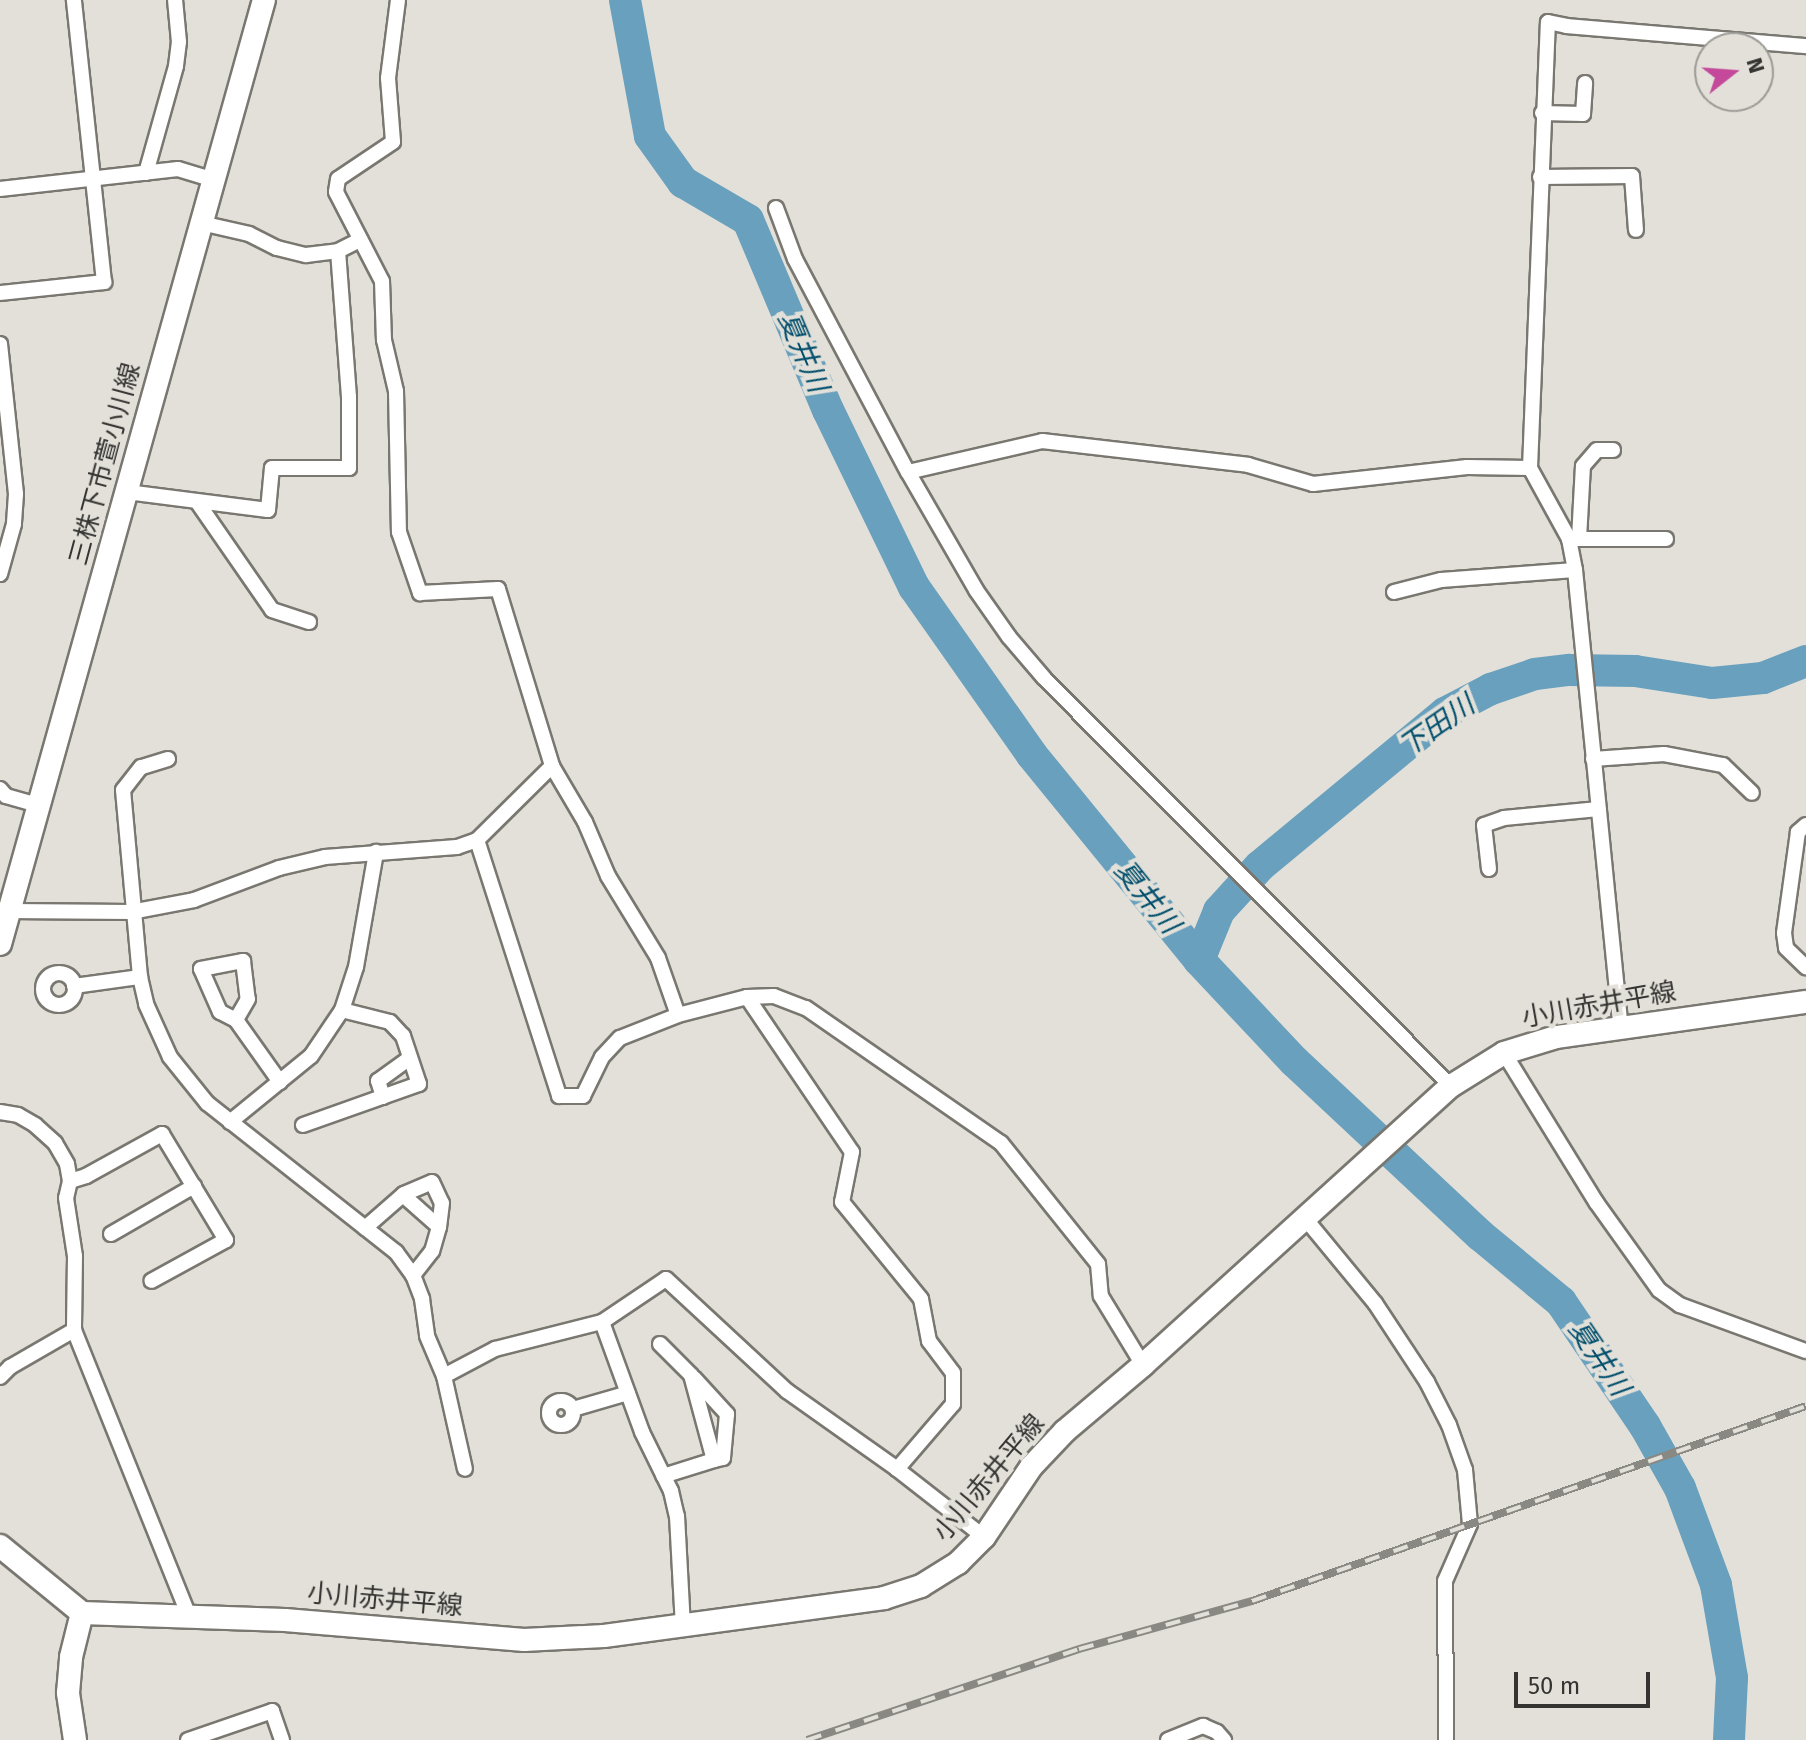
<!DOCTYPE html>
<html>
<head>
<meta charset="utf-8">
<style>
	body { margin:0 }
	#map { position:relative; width:1806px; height:1740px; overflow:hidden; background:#e2e0d9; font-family:"Fira Sans","Noto Sans JP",sans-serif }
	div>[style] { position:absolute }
	.river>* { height:32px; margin:-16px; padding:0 16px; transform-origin:16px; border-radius:16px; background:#68a0bd }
	.roads { filter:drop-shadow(2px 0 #797770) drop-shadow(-2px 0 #797770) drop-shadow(0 2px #797770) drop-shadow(0 -2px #797770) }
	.minor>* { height:14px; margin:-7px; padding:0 7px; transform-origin:7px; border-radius:7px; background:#fff }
	.minor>.ring { margin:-7px; padding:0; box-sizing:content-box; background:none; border:14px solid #fff; border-radius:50% }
	.secondary>* { height:22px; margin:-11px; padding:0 11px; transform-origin:11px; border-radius:11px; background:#fff }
	.rail>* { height:8px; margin-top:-4px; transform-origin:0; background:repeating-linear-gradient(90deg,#e2e0d9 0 15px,#898883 0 30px); box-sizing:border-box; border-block:2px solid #898883 }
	span { translate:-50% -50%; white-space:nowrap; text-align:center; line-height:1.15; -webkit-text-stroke:8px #e2e0d9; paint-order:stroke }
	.street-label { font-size:26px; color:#353432 }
	.water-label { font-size:28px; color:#004e6c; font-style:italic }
	.north { position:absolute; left:1694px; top:32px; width:80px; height:80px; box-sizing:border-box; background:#e2e0d9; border:2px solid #9d9b96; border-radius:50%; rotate:73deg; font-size:22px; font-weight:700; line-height:32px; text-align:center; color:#353432 }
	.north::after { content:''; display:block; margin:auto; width:28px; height:36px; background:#c4499b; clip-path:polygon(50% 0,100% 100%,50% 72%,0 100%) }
	.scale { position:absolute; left:1514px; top:1672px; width:136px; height:36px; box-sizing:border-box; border:4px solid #353432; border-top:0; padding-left:10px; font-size:24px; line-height:28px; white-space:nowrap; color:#353432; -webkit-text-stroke:6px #e2e0d9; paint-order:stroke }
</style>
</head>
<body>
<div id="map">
	<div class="river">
		<div style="left:625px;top:0;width:138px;rotate:79.6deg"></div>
		<div style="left:650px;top:136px;width:57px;rotate:54.3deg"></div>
		<div style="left:683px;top:182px;width:75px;rotate:30.3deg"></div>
		<div style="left:748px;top:220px;width:206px;rotate:67.2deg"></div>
		<div style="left:828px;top:410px;width:197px;rotate:64.1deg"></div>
		<div style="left:914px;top:587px;width:205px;rotate:54.9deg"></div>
		<div style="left:1032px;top:755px;width:264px;rotate:50.8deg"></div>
		<div style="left:1199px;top:960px;width:139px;rotate:46.8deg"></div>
		<div style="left:1294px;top:1061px;width:255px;rotate:43.1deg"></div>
		<div style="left:1480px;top:1235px;width:105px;rotate:39.6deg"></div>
		<div style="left:1561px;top:1302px;width:150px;rotate:55.9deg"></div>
		<div style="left:1645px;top:1426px;width:71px;rotate:60.6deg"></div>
		<div style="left:1680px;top:1488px;width:103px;rotate:69.6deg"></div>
		<div style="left:1716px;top:1585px;width:94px;rotate:80.2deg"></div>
		<div style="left:1732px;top:1678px;width:62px;rotate:92.8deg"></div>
		<div style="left:1199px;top:960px;width:53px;rotate:-67.8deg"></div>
		<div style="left:1219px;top:911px;width:61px;rotate:-47.7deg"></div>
		<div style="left:1260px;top:866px;width:240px;rotate:-39.6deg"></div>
		<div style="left:1445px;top:713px;width:52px;rotate:-27.6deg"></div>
		<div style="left:1491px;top:689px;width:46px;rotate:-18.8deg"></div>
		<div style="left:1535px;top:674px;width:34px;rotate:-7deg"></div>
		<div style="left:1569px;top:670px;width:66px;rotate:0.9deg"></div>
		<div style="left:1635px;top:671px;width:78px;rotate:8.9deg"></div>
		<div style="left:1712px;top:683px;width:51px;rotate:-5.6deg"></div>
		<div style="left:1763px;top:678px;width:46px;rotate:-21.6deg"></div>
	</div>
	<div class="roads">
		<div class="minor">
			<div style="left:398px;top:0;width:79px;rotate:97.3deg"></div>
			<div style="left:388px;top:78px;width:64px;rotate:85.5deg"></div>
			<div style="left:393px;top:142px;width:66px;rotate:146.1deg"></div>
			<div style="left:338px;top:179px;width:13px;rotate:99deg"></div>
			<div style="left:336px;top:192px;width:100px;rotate:62.7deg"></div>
			<div style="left:382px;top:281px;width:59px;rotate:88.1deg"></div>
			<div style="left:384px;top:340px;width:52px;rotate:76.8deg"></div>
			<div style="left:396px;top:391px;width:141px;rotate:88.8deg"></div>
			<div style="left:399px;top:532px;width:65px;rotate:71deg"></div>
			<div style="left:420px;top:593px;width:78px;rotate:-2.9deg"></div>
			<div style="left:498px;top:589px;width:185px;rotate:73deg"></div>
			<div style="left:552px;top:766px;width:65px;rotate:59.5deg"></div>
			<div style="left:585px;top:822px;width:59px;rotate:66.9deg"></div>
			<div style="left:608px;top:876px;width:96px;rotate:58.6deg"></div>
			<div style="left:658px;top:958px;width:60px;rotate:70.7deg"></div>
			<div style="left:1542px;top:113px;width:41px;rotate:1.4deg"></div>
			<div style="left:1583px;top:114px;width:31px;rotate:-86deg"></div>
			<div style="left:146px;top:173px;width:111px;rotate:-74.3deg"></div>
			<div style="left:176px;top:66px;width:24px;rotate:-83deg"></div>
			<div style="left:179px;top:42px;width:42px;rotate:-95.4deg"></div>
			<div style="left:1540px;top:177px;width:92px;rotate:-0.6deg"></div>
			<div style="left:1632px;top:176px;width:54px;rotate:85.8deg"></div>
			<div style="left:0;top:189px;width:179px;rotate:-6.4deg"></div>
			<div style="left:178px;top:169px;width:37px;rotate:17deg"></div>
			<div style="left:776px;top:208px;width:54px;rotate:69.6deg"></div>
			<div style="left:795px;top:259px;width:241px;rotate:62.1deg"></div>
			<div style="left:908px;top:472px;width:136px;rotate:60deg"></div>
			<div style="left:976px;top:590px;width:57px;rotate:54.9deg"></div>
			<div style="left:1009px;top:637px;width:54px;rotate:49.5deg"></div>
			<div style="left:1044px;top:678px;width:576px;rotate:45.07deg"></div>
			<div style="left:201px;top:223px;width:49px;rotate:12.9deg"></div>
			<div style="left:249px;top:234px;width:31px;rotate:27deg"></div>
			<div style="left:277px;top:248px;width:30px;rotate:14deg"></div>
			<div style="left:306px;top:255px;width:32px;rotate:-7deg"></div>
			<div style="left:338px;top:251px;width:25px;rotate:-27deg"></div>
			<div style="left:0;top:293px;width:105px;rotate:-6deg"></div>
			<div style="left:104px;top:282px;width:284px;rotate:-96.1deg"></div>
			<div style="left:0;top:344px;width:151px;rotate:83.9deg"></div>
			<div style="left:16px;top:494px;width:30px;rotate:94deg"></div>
			<div style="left:14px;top:524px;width:52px;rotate:105.6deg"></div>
			<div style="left:1530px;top:468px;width:446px;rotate:-87.7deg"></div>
			<div style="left:1548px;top:22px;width:19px;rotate:12deg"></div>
			<div style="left:1567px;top:26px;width:240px;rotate:4.8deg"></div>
			<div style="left:908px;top:472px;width:138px;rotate:-13deg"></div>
			<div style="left:1042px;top:441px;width:207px;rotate:6.6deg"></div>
			<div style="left:1248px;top:465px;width:68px;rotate:16.3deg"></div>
			<div style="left:1313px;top:484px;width:155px;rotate:-6.3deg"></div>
			<div style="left:1467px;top:467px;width:63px;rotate:0.9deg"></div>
			<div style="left:1530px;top:468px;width:81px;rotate:61.2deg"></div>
			<div style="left:1569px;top:539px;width:32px;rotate:79deg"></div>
			<div style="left:1575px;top:570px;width:461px;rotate:84.3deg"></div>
			<div style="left:127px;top:492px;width:142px;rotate:7.3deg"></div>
			<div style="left:268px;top:510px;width:42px;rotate:-84.6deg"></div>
			<div style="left:272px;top:468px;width:77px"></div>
			<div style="left:349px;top:468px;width:71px;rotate:-90deg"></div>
			<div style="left:349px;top:397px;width:146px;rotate:-94.3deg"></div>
			<div style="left:198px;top:503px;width:130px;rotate:55.3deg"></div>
			<div style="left:272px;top:610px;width:39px;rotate:18deg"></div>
			<div style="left:1569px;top:539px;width:97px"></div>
			<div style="left:1579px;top:539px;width:73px;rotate:-86.9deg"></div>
			<div style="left:1583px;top:466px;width:21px;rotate:-49deg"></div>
			<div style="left:1597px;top:450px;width:16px"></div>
			<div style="left:1394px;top:592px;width:49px;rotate:-14.3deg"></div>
			<div style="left:1441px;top:580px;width:134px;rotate:-4.3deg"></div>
			<div style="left:168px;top:759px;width:28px;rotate:163deg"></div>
			<div style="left:141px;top:767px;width:29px;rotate:128deg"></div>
			<div style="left:123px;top:790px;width:188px;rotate:84.8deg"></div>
			<div style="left:140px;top:977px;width:28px;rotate:77deg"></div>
			<div style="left:146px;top:1004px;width:58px;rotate:65.6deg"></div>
			<div style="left:170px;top:1057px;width:59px;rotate:51.2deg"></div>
			<div style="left:207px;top:1103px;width:241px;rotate:38.3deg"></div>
			<div style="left:396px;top:1252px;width:29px;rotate:54deg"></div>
			<div style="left:413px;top:1275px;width:26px;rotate:69deg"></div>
			<div style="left:422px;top:1299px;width:37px;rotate:82deg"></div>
			<div style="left:427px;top:1336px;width:43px;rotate:67deg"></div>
			<div style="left:444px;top:1376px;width:58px;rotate:-27.9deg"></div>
			<div style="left:495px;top:1349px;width:110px;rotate:-14.2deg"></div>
			<div style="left:602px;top:1322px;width:117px;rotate:70deg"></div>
			<div style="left:642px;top:1432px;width:66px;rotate:63.8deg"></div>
			<div style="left:671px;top:1491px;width:26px;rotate:77deg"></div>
			<div style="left:677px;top:1516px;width:110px;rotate:86.9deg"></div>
			<div style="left:1593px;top:759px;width:71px;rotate:-4deg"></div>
			<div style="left:1664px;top:754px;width:60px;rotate:10.6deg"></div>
			<div style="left:1723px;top:765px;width:40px;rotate:44deg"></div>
			<div style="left:0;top:789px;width:9px;rotate:49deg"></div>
			<div style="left:6px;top:796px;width:33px;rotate:16deg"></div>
			<div style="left:1806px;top:825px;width:11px;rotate:139deg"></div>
			<div style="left:1798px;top:832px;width:102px;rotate:97.9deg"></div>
			<div style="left:1784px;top:933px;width:15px;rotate:82deg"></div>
			<div style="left:1786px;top:948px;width:28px;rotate:44deg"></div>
			<div style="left:477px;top:840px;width:269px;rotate:72.2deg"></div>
			<div style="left:559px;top:1096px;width:24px"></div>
			<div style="left:583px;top:1096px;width:43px;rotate:-64deg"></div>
			<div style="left:602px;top:1057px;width:26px;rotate:-47deg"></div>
			<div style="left:620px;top:1038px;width:62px;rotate:-21.6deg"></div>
			<div style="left:678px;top:1015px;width:71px;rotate:-14.6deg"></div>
			<div style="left:747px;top:997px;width:27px;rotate:-2deg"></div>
			<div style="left:774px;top:996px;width:34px;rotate:21deg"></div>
			<div style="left:806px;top:1008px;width:237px;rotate:34.7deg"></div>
			<div style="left:1001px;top:1143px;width:155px;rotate:51.3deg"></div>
			<div style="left:1098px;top:1264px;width:32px;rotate:85deg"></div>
			<div style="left:1101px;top:1296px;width:81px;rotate:58.7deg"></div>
			<div style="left:1489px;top:869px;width:44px;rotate:-96.5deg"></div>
			<div style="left:1484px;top:825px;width:21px;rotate:-19deg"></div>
			<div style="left:1504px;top:818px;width:95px;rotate:-5.4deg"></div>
			<div style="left:8px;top:911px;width:123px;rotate:0.5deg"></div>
			<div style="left:131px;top:912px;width:64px;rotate:-10.8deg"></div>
			<div style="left:194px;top:900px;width:91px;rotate:-20.6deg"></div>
			<div style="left:279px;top:868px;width:47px;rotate:-13.4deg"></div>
			<div style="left:325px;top:857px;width:132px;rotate:-4.3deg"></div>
			<div style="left:457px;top:847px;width:21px;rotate:-19deg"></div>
			<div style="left:477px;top:840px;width:105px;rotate:-44.6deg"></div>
			<div style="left:243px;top:961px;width:38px;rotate:83deg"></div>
			<div style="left:248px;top:999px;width:24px;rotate:120deg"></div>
			<div style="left:236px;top:1020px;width:18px;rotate:-153deg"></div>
			<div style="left:220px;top:1012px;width:47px;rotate:-113.8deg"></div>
			<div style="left:201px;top:969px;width:43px;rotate:-10.8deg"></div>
			<div class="ring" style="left:43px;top:973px;width:18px;height:18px"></div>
			<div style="left:74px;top:986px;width:67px;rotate:-7.8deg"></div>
			<div style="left:747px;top:997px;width:187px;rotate:55.9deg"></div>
			<div style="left:852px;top:1152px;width:51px;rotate:101.3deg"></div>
			<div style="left:842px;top:1202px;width:125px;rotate:50.8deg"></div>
			<div style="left:921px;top:1299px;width:43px;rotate:79.2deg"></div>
			<div style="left:929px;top:1341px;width:40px;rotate:53deg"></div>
			<div style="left:953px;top:1373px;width:31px;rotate:90deg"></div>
			<div style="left:953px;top:1404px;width:86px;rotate:130.7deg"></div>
			<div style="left:897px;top:1469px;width:110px;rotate:38deg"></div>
			<div style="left:236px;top:1020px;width:76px;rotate:54.6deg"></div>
			<div style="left:1504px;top:1053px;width:175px;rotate:58.3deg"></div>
			<div style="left:1596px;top:1202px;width:108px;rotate:54.4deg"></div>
			<div style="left:1659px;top:1290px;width:26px;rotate:36deg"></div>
			<div style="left:1680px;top:1305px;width:134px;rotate:20.1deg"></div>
			<div style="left:383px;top:1097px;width:17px;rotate:-107deg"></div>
			<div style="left:378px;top:1081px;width:39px;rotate:-36deg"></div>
			<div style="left:0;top:1112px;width:18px;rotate:9deg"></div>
			<div style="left:18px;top:1115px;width:20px;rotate:30deg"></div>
			<div style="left:35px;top:1125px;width:27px;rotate:42deg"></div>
			<div style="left:55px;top:1143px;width:24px;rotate:60deg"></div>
			<div style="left:67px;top:1164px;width:17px;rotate:80deg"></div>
			<div style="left:70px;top:1181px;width:17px;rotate:103deg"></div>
			<div style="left:66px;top:1198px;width:59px;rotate:81.2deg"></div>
			<div style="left:75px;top:1256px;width:74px;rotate:90.8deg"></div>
			<div style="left:74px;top:1330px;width:310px;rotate:68.1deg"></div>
			<div style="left:230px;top:1122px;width:104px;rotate:-39.2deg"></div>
			<div style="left:311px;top:1056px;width:55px;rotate:-56deg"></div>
			<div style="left:342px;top:1010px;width:45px;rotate:-72deg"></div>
			<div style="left:356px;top:967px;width:117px;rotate:-80.1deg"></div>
			<div style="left:303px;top:1125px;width:123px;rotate:-19.5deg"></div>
			<div style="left:419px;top:1084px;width:51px;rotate:-108.4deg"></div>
			<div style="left:403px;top:1036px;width:19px;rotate:-133deg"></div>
			<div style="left:390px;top:1022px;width:49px;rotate:-166deg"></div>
			<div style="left:70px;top:1181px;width:17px;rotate:-17deg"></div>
			<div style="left:86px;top:1176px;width:87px;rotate:-28.9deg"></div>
			<div style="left:162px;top:1134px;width:124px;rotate:58.9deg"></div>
			<div style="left:226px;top:1240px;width:85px;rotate:151.3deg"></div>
			<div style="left:403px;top:1195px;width:48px;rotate:41.6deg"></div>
			<div style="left:1304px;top:1217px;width:112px;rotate:50.5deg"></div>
			<div style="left:1375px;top:1303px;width:95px;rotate:56.6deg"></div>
			<div style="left:1427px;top:1382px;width:48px;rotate:62.9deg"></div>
			<div style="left:1449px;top:1425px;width:48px;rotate:70.4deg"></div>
			<div style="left:1465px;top:1470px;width:54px;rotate:84.7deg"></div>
			<div style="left:1470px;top:1524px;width:62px;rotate:113.7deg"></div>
			<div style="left:1445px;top:1581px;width:159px;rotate:89.6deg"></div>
			<div style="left:365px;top:1228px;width:52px;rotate:-41.1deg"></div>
			<div style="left:404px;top:1194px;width:30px;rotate:-23deg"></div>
			<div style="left:432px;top:1182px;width:23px;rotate:65deg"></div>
			<div style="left:442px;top:1203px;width:24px;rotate:97deg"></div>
			<div style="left:439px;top:1227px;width:25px;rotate:106deg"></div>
			<div style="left:432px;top:1251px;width:31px;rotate:128deg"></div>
			<div style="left:111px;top:1234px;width:96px;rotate:-30deg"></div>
			<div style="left:602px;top:1322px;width:77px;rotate:-33.9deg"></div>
			<div style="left:666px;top:1279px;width:165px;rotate:42.8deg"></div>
			<div style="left:787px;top:1391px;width:135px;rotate:35.3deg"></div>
			<div style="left:660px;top:1344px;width:44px;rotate:45deg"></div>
			<div style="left:691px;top:1375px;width:88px;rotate:74.9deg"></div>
			<div style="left:714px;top:1460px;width:53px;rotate:162.6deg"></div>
			<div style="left:444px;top:1376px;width:95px;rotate:77.3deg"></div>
			<div style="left:0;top:1377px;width:14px;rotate:-45deg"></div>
			<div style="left:10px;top:1367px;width:74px;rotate:-30deg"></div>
			<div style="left:694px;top:1378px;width:49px;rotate:47.5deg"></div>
			<div style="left:727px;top:1414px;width:44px;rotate:95.2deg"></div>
			<div style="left:723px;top:1458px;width:9px;rotate:167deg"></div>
			<div class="ring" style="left:549px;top:1401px;width:10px;height:10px"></div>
			<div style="left:573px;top:1409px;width:57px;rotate:-16.2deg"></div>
			<div style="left:188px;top:1740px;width:89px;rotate:-19deg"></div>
			<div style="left:272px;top:1711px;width:31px;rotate:71deg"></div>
			<div style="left:1168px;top:1740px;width:38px;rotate:-22deg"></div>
			<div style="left:1203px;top:1726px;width:15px;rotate:23deg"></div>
			<div style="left:1217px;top:1732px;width:11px;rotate:49deg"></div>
		</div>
		<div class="secondary">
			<div style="left:0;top:944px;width:980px;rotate:-74.38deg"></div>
			<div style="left:0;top:1546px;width:106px;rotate:39.3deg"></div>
			<div style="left:82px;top:1613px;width:203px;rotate:2deg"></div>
			<div style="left:285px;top:1620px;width:240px;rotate:4.8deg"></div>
			<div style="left:524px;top:1640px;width:80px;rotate:-2.9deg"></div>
			<div style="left:604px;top:1636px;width:283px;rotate:-7.7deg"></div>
			<div style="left:884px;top:1598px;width:39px;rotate:-18deg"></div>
			<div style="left:921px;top:1586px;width:44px;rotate:-31.9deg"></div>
			<div style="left:958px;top:1563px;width:37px;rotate:-45deg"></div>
			<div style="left:984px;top:1537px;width:84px;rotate:-56.1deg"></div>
			<div style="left:1031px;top:1467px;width:50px;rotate:-46.6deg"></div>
			<div style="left:1065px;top:1431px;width:102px;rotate:-40.2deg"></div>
			<div style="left:1143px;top:1365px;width:416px;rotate:-42.2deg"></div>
			<div style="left:1451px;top:1086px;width:62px;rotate:-31.9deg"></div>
			<div style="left:1504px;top:1053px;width:54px;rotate:-17.1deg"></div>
			<div style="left:1556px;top:1037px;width:252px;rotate:-8deg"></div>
			<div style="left:75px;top:1740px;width:48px;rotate:-98.5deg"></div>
			<div style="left:68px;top:1693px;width:36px;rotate:-85deg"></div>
			<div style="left:71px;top:1657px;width:45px;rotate:-76deg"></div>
		</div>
	</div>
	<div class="rail">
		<div style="left:807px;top:1740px;width:287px;rotate:-18.5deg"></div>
		<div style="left:1079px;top:1649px;width:180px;rotate:-15.5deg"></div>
		<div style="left:1252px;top:1601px;width:587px;rotate:-19.39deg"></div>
	</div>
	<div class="street-label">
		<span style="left:105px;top:464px;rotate:-75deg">三株下市萱小川線</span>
		<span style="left:1599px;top:1005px;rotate:-10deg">小川赤井平線</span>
		<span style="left:989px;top:1478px;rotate:-50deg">小川赤井平線</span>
		<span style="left:385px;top:1600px;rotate:5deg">小川赤井平線</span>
	</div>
	<div class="water-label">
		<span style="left:803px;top:352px;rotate:67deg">夏井川</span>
		<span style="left:1437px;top:726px;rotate:-35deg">下田川</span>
		<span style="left:1147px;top:897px;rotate:51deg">夏井川</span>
		<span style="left:1599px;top:1358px;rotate:56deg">夏井川</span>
	</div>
	<div class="north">N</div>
	<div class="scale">50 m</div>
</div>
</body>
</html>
